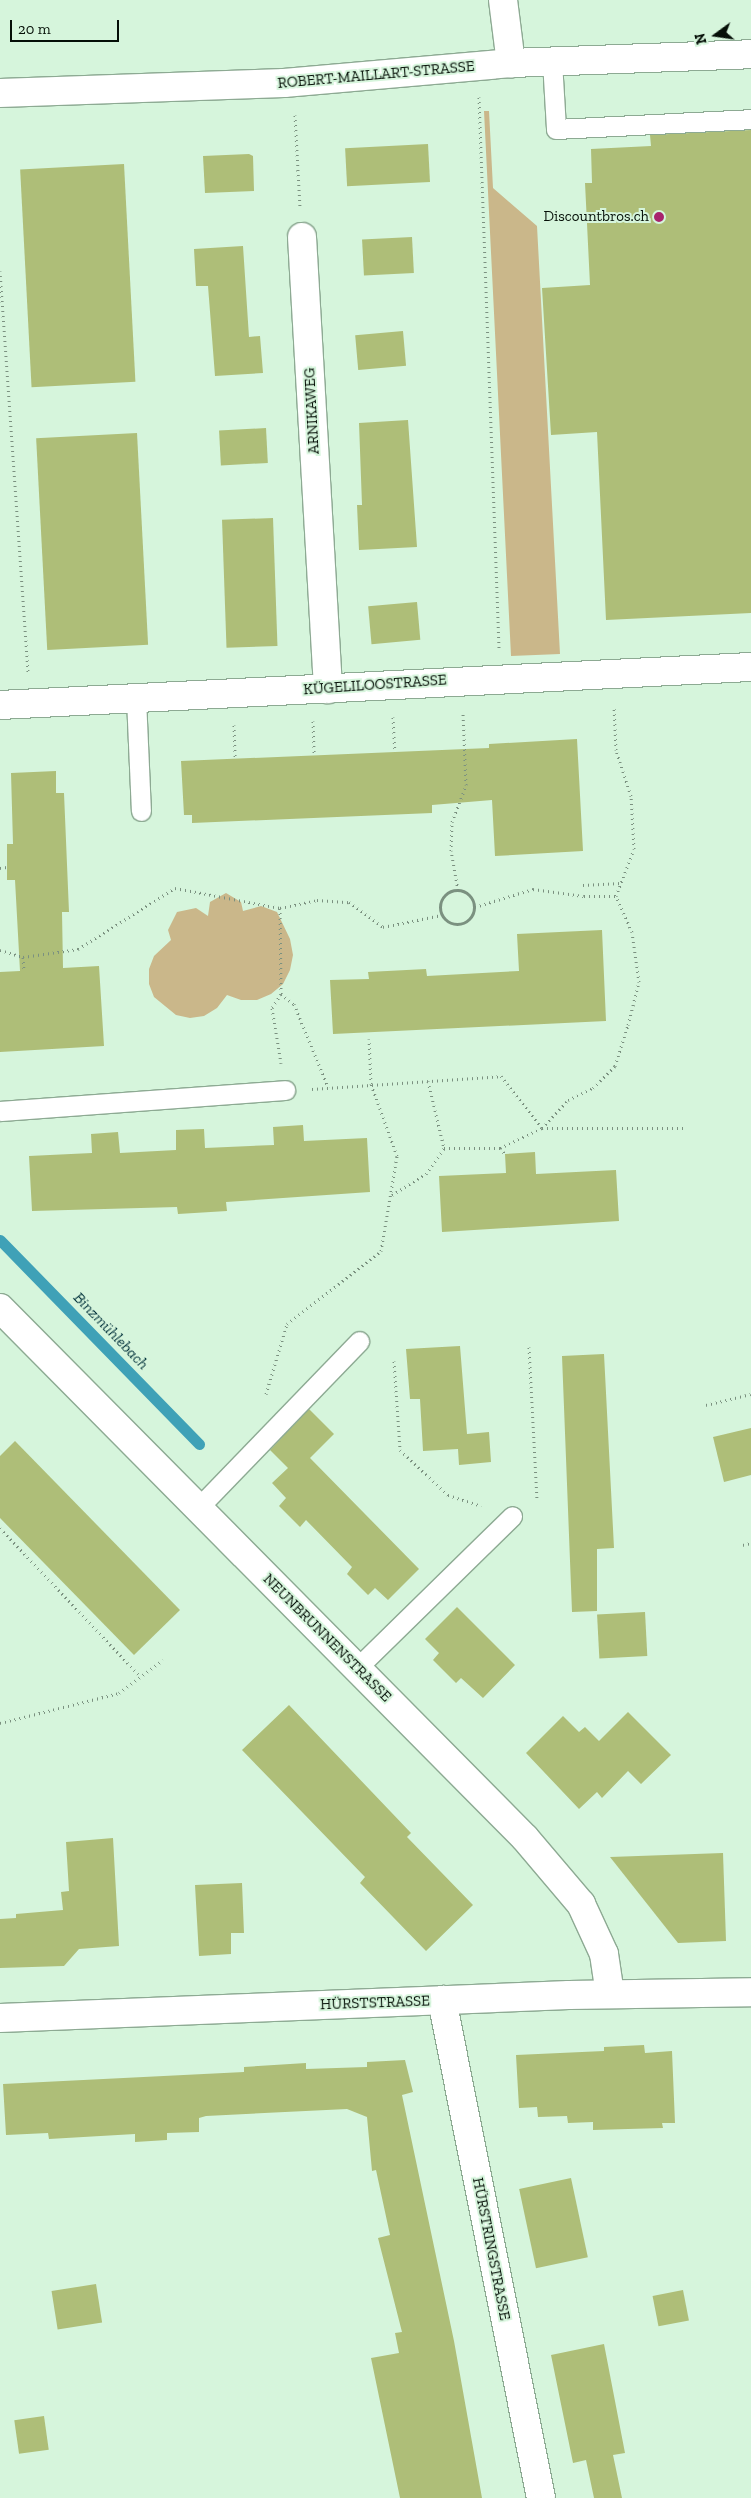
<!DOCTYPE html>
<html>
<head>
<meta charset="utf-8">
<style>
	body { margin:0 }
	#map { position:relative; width:751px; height:2498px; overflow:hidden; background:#d6f5dc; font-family:"Zilla Slab",serif }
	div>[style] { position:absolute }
	.green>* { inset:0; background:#cab78a }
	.stream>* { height:11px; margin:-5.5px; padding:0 5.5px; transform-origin:5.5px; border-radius:5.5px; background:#3fa1b7 }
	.building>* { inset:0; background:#aebe78; transform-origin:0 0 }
	.path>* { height:3px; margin-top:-1.5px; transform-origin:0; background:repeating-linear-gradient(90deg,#7b9180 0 1px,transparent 0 5px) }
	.path>.ring { margin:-1.5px; padding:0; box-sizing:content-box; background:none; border:3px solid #7b9180; border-radius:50% }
	.roads { filter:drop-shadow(1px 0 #8daa93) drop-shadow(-1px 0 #8daa93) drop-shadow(0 1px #8daa93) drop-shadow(0 -1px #8daa93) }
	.lane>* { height:19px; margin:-9.5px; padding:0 9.5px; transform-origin:9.5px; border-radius:9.5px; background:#fff }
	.street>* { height:28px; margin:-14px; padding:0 14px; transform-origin:14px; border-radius:14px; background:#fff }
	.dots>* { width:14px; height:14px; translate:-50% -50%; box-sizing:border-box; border:2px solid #d6f5dc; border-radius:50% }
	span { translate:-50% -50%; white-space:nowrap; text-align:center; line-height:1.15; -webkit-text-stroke:4px #d6f5dc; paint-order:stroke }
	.street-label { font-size:15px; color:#050f07 }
	.poi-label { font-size:15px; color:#050f07 }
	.right { translate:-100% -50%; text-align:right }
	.water-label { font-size:16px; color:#02323b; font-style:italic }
	.north { position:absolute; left:691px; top:10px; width:50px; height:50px; -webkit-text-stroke:4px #d6f5dc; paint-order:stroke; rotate:256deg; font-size:14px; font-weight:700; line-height:20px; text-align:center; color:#050f07 }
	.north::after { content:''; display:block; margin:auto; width:18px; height:22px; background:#050f07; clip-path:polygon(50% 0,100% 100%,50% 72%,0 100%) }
	.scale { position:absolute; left:10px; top:20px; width:109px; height:22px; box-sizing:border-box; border:2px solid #050f07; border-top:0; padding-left:6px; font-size:15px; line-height:18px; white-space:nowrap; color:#050f07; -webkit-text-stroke:4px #d6f5dc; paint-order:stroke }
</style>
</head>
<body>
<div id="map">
	<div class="green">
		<div style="clip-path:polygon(484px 111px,489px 111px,493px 188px,537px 226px,560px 654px,511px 656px)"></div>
		<div style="clip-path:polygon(226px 893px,241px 902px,243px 911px,261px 906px,277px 912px,290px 939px,293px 955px,290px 970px,283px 984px,271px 994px,257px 1000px,241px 1000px,227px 995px,217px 1008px,204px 1016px,190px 1018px,176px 1015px,154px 997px,149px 984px,149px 969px,154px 956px,171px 940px,168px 930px,177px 912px,196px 908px,208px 916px,210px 902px)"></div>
	</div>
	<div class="stream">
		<div style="left:0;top:1240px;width:285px;rotate:45.7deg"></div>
	</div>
	<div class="building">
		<div style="clip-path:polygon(751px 130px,751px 613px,606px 620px,597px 432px,551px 435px,542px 288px,590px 285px,585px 183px,592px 183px,591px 149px,651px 146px,650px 135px)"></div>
		<div style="left:428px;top:144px;width:38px;height:83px;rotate:87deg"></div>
		<div style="clip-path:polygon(249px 154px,253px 156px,254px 191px,205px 193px,203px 156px)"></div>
		<div style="left:124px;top:164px;width:218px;height:104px;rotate:87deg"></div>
		<div style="left:412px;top:237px;width:36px;height:50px;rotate:87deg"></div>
		<div style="clip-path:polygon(243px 246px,249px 337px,260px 336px,263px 373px,215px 376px,208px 286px,196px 286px,194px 249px)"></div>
		<div style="left:403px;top:331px;width:35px;height:48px;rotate:85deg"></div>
		<div style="clip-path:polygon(408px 420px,417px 547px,359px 550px,357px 505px,362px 505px,359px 423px)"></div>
		<div style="left:266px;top:428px;width:35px;height:47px;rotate:87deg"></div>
		<div style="left:137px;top:433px;width:212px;height:101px;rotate:87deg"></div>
		<div style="left:273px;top:518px;width:128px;height:51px;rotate:88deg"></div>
		<div style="left:417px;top:602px;width:38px;height:49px;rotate:85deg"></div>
		<div style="clip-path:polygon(577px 739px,583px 851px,495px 856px,492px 800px,432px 805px,432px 813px,192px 823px,192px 815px,184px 815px,181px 761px,489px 748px,489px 744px)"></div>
		<div style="clip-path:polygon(56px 771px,56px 793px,64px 793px,69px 912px,62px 912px,63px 968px,99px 966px,104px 1046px,0 1052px,0 972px,20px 971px,15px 880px,7px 880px,7px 844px,13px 844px,11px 773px)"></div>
		<div style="clip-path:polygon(602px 930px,606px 1021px,333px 1034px,330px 980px,369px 979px,368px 972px,426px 969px,427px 976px,519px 971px,517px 934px)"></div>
		<div style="clip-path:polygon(303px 1125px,304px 1141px,367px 1138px,370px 1192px,226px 1202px,227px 1211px,178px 1214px,177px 1207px,32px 1211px,29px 1156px,92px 1153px,91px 1134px,118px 1132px,120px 1153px,176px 1150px,176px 1130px,204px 1129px,205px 1148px,274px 1145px,273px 1127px)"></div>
		<div style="clip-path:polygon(535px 1152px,536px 1174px,616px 1170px,619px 1221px,442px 1232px,439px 1176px,506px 1173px,505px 1154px)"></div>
		<div style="clip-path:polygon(460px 1346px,467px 1434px,489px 1432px,491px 1462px,459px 1465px,458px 1449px,423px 1451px,420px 1399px,410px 1399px,406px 1349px)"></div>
		<div style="clip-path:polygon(604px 1354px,614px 1548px,597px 1549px,597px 1611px,572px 1612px,562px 1356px)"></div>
		<div style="clip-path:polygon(309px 1409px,334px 1434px,310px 1458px,419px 1569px,388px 1600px,375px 1588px,368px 1595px,347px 1574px,352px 1567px,306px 1520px,300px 1527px,279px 1506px,286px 1498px,272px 1483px,288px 1468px,270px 1450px)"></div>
		<div style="clip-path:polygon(751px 1428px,751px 1475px,724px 1482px,713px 1437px)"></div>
		<div style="clip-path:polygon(15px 1441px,180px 1610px,134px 1655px,0 1518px,0 1456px)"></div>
		<div style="clip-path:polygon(457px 1607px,515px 1665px,483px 1698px,461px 1678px,456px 1683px,433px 1660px,439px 1653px,425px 1639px)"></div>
		<div style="left:645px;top:1612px;width:44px;height:48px;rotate:87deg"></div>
		<div style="clip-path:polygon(289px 1705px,411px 1833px,407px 1837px,473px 1905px,426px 1951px,360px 1883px,365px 1877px,242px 1750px)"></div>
		<div style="clip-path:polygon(628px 1712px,671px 1755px,641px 1784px,628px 1771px,602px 1798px,597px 1792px,579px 1809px,526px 1753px,563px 1716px,579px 1732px,585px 1727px,599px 1741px)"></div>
		<div style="clip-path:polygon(113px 1838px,119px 1946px,79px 1949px,64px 1966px,0 1968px,0 1919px,16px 1918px,16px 1914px,63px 1910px,61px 1892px,69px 1891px,66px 1842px)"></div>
		<div style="clip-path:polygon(723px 1853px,726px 1941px,678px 1943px,610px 1857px)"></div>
		<div style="clip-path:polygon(242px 1883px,244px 1933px,231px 1933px,231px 1954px,199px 1956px,195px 1885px)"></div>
		<div style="clip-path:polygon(644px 2045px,645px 2053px,672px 2051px,675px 2123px,662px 2123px,663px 2128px,593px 2130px,593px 2122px,568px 2123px,567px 2116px,538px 2117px,537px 2107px,519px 2108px,516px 2055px,604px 2051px,604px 2047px)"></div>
		<div style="clip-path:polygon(405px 2060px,413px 2092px,402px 2095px,454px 2341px,482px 2498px,400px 2498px,371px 2358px,399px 2353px,395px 2333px,402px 2332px,378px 2238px,390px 2235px,376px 2170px,372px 2171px,367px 2117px,347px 2109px,206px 2116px,199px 2118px,199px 2132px,167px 2133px,167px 2140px,135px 2142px,135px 2134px,49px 2139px,48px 2133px,6px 2135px,3px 2084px,244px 2072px,244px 2067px,306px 2063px,306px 2069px,367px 2067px,367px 2062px)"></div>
		<div style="left:571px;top:2178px;width:81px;height:53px;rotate:78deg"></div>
		<div style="left:96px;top:2284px;width:39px;height:45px;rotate:81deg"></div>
		<div style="left:683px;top:2290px;width:31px;height:31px;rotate:79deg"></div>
		<div style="clip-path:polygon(604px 2344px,625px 2453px,613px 2455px,622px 2498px,594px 2498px,586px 2460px,573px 2463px,551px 2355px)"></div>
		<div style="left:44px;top:2416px;width:34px;height:30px;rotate:82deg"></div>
	</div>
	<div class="path">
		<div style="left:479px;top:97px;width:551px;rotate:87.92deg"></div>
		<div style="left:295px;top:115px;width:91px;rotate:86.9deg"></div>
		<div style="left:0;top:271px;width:402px;rotate:86deg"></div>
		<div style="left:393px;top:717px;width:34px;rotate:87deg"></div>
		<div style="left:313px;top:721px;width:34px;rotate:88deg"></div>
		<div style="left:234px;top:725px;width:34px;rotate:88deg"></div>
		<div style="left:0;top:868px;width:7px;rotate:-8deg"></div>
		<div style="left:583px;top:885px;width:38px;rotate:-3deg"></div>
		<div style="left:458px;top:890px;width:40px;rotate:-100deg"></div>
		<div style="left:451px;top:851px;width:29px;rotate:-88deg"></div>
		<div style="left:452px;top:822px;width:40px;rotate:-69deg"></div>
		<div style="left:466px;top:785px;width:72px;rotate:-92.4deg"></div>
		<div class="ring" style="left:440px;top:890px;width:31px;height:31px"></div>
		<div style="left:475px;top:907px;width:61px;rotate:-17.2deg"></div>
		<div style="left:533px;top:889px;width:51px;rotate:7.8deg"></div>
		<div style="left:584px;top:896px;width:32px"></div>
		<div style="left:280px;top:908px;width:86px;rotate:89.3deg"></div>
		<div style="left:281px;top:994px;width:16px;rotate:38deg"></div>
		<div style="left:294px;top:1004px;width:90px;rotate:67.7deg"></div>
		<div style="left:0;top:950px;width:24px;rotate:17deg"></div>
		<div style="left:23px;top:957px;width:56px;rotate:-8.3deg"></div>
		<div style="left:78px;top:949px;width:115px;rotate:-32.2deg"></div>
		<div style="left:175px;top:888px;width:107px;rotate:10.8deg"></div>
		<div style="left:280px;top:908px;width:38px;rotate:-12deg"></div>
		<div style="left:317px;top:900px;width:32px;rotate:4deg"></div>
		<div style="left:349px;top:902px;width:42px;rotate:36.3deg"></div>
		<div style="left:383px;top:927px;width:60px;rotate:-11.5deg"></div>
		<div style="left:23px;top:957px;width:13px;rotate:86deg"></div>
		<div style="left:281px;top:994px;width:17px;rotate:123deg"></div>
		<div style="left:272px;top:1008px;width:56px;rotate:80.7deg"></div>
		<div style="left:428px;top:1081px;width:69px;rotate:76.6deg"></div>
		<div style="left:444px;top:1148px;width:56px"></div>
		<div style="left:500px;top:1148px;width:8px;rotate:50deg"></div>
		<div style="left:312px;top:1089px;width:189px;rotate:-3.9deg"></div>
		<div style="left:501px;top:1076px;width:66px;rotate:51.7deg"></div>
		<div style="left:542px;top:1128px;width:141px"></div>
		<div style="left:500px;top:1148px;width:47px;rotate:-25.5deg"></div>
		<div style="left:542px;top:1128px;width:38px;rotate:-47deg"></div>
		<div style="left:568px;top:1100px;width:28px;rotate:-26deg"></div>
		<div style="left:593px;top:1088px;width:31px;rotate:-45deg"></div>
		<div style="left:615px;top:1066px;width:43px;rotate:-72.4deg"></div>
		<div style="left:628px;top:1025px;width:44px;rotate:-75.7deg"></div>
		<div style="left:639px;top:982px;width:50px;rotate:-98deg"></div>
		<div style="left:632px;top:932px;width:39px;rotate:-114deg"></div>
		<div style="left:616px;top:896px;width:50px;rotate:-69deg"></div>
		<div style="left:634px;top:849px;width:53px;rotate:-93.2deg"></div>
		<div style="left:631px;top:796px;width:48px;rotate:-108.1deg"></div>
		<div style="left:616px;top:750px;width:44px;rotate:-92.6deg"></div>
		<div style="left:392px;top:1195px;width:40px;rotate:-32deg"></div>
		<div style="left:426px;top:1174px;width:32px;rotate:-55deg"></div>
		<div style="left:529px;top:1347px;width:153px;rotate:87deg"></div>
		<div style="left:394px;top:1361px;width:89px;rotate:86.1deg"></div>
		<div style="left:400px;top:1450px;width:66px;rotate:43.2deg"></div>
		<div style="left:448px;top:1495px;width:35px;rotate:18deg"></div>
		<div style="left:266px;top:1394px;width:73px;rotate:-73.3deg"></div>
		<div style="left:287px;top:1324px;width:119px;rotate:-37.8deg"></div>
		<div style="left:381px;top:1251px;width:96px;rotate:-80.4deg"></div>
		<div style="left:397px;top:1156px;width:77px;rotate:-109.9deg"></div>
		<div style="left:371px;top:1084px;width:45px;rotate:-92.5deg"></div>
		<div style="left:706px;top:1405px;width:46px;rotate:-13.7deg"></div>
		<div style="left:0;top:1528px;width:204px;rotate:46.6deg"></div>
		<div style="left:743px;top:1545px;width:8px;rotate:-14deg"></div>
		<div style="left:0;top:1723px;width:123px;rotate:-14.1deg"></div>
		<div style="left:119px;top:1693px;width:55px;rotate:-36.9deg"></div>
	</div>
	<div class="roads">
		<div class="lane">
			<div style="left:552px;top:61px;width:68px;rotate:86.6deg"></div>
			<div style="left:556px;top:129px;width:195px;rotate:-2.9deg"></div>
			<div style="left:136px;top:698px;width:113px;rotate:87.5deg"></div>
			<div style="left:0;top:1111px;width:286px;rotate:-4.2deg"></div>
			<div style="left:198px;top:1508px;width:232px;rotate:-46deg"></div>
			<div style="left:357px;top:1668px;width:217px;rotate:-44.4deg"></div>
		</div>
		<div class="street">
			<div style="left:503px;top:0;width:64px;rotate:82.8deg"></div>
			<div style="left:0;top:93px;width:284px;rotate:-2deg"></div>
			<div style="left:284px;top:83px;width:228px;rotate:-5deg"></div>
			<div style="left:511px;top:63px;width:240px;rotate:-2.1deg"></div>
			<div style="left:302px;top:237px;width:453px;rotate:86.7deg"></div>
			<div style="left:0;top:705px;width:752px;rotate:-2.9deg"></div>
			<div style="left:0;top:1308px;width:746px;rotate:45.27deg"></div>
			<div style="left:525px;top:1838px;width:87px;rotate:49.7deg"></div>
			<div style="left:581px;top:1904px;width:55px;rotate:65.3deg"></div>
			<div style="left:604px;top:1954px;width:40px;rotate:81.5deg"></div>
			<div style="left:442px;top:2000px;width:508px;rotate:78.76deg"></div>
			<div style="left:0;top:2018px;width:569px;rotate:-2.31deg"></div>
			<div style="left:569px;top:1995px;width:182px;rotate:-0.9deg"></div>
		</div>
	</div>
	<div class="dots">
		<div style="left:659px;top:217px;background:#a8236d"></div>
	</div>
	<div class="street-label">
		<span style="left:376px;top:75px;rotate:-5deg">ROBERT-MAILLART-STRASSE</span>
		<span style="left:312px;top:411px;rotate:-93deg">ARNIKAWEG</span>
		<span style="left:375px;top:685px;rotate:-4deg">KÜGELILOOSTRASSE</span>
		<span style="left:327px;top:1638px;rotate:45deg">NEUNBRUNNENSTRASSE</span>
		<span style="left:375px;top:2003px;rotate:-2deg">HÜRSTSTRASSE</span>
		<span style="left:491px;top:2249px;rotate:79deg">HÜRSTRINGSTRASSE</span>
	</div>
	<div class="poi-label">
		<span class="right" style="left:649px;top:217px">Discountbros.ch</span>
	</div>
	<div class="water-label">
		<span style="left:111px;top:1331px;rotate:46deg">Binzmühlebach</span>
	</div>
	<div class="north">N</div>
	<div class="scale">20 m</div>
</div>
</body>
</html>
